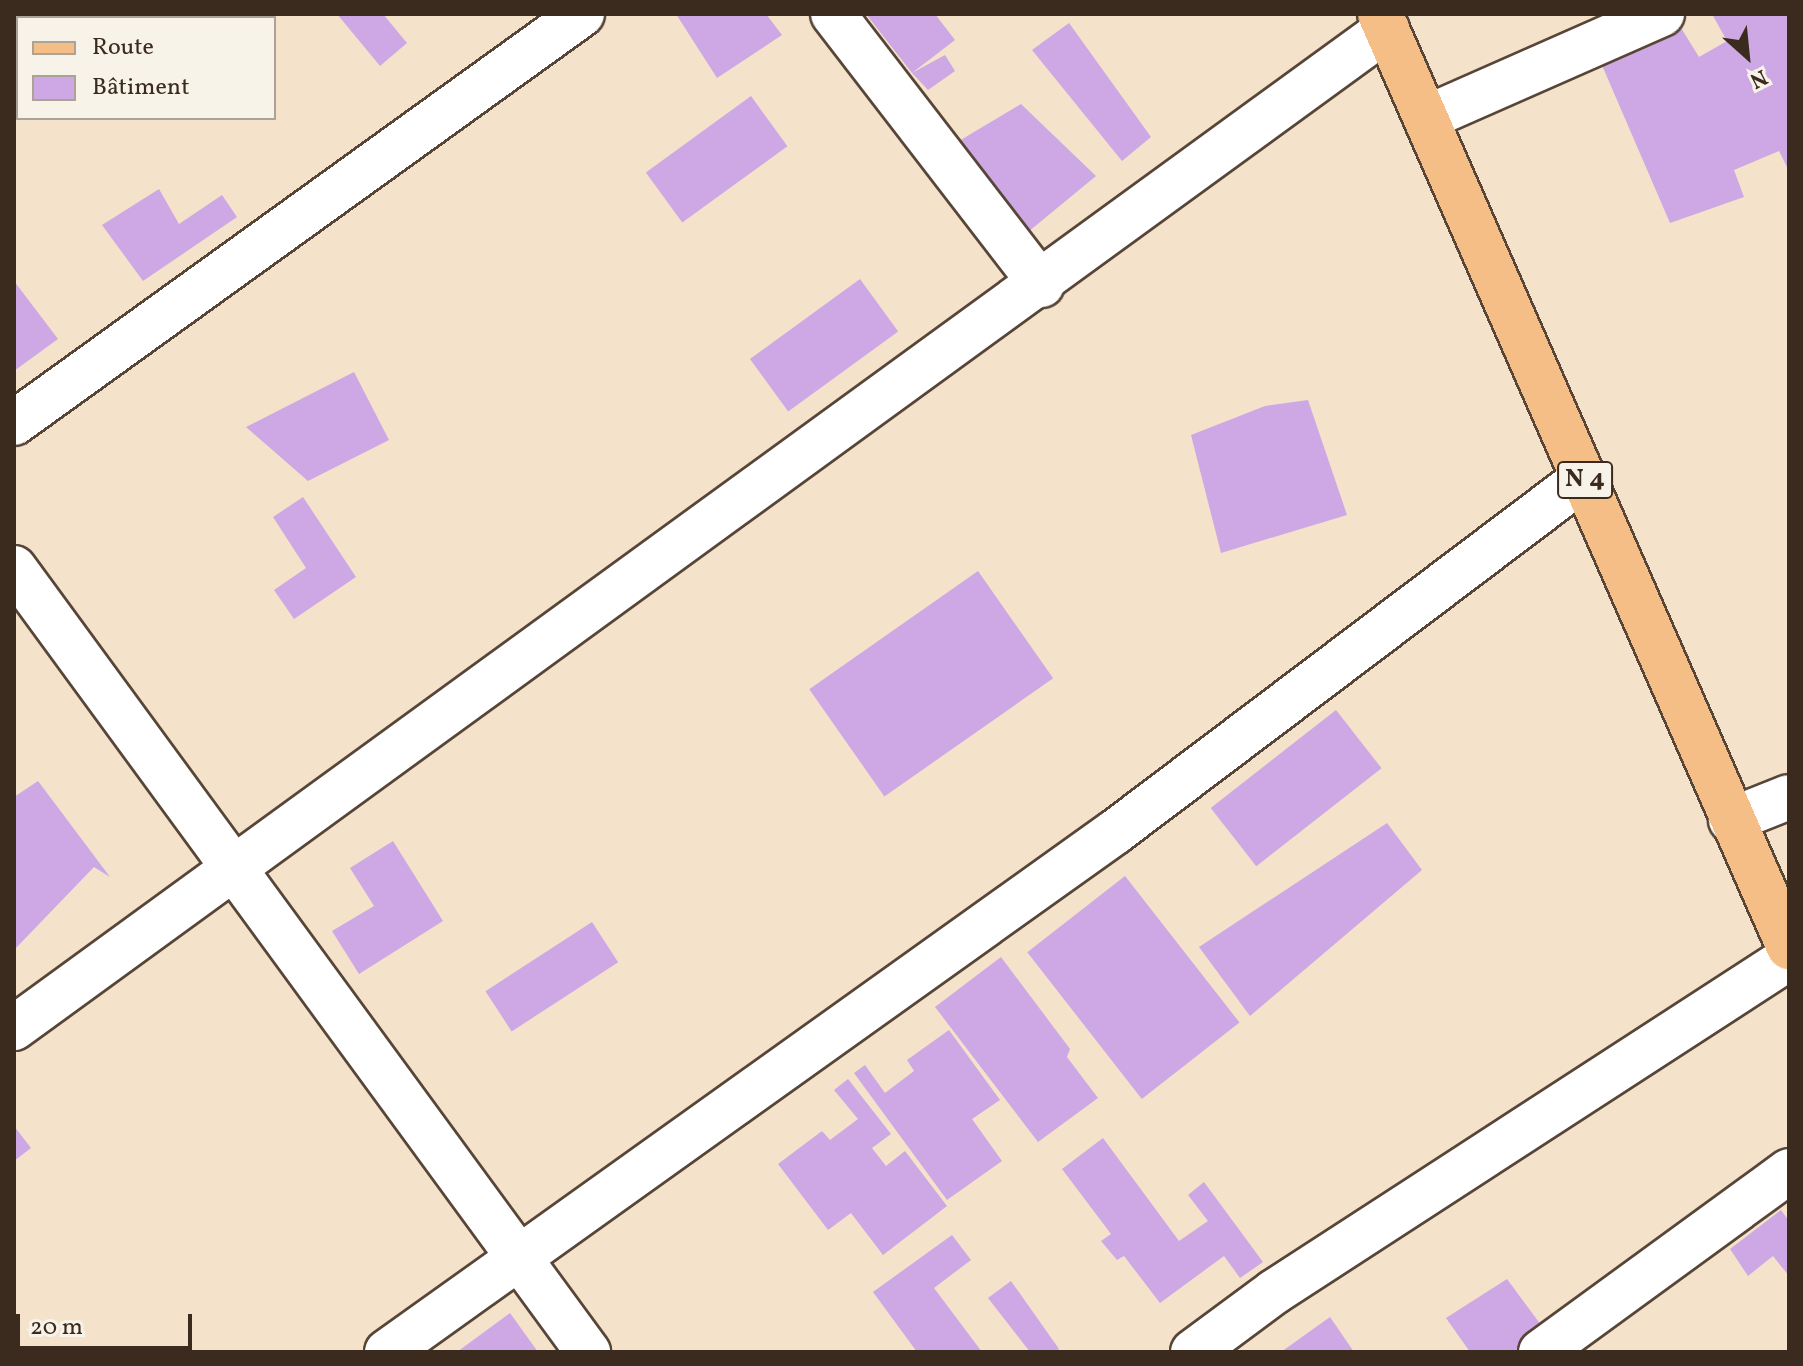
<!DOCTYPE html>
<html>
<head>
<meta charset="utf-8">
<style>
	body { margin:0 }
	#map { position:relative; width:1803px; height:1366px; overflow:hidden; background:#f4e2cb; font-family:Vollkorn,serif }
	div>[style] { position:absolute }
	.building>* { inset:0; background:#cda8e5; transform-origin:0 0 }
	.roads { filter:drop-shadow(2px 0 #574638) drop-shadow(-2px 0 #574638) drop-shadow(0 2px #574638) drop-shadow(0 -2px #574638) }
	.minor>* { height:44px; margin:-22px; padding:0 22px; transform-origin:22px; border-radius:22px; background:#fff }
	.major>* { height:44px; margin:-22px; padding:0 22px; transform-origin:22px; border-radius:22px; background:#f5be86 }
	span { translate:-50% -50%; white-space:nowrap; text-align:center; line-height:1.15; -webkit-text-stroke:7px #f7f3e8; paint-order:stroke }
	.shield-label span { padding:2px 6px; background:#f7f3e8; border:2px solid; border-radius:6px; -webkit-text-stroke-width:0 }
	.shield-label { font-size:26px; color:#3b2a1e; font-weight:700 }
	.frame { position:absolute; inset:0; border:16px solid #3b2a1e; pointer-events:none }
	.legend { position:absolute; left:16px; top:16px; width:260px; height:104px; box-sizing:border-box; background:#f7f3e8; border:2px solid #aca397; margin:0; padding:10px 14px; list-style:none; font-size:24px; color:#3b2a1e }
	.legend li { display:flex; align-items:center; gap:16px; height:40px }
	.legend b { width:40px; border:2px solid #aca397 }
	.north { position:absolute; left:1707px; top:16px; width:80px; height:80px; -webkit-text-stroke:6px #f7f3e8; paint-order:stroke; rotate:153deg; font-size:22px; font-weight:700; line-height:32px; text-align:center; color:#3b2a1e }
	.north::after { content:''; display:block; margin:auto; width:28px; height:36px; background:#3b2a1e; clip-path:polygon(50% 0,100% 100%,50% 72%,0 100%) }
	.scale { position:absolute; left:16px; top:1314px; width:176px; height:36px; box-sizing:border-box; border:4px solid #3b2a1e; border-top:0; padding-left:10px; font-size:24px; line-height:28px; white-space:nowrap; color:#3b2a1e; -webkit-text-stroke:6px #f7f3e8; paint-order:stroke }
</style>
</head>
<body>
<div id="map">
	<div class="building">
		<div style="clip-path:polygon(337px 14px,383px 14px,407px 43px,380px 66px)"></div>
		<div style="clip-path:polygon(676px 14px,766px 14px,782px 35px,717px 78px)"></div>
		<div style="clip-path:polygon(866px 14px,935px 14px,955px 40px,912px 73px,945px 55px,955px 71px,928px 90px,912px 73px)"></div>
		<div style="clip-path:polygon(1712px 14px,1789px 14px,1789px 171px,1779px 151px,1734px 170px,1744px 197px,1670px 223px,1598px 56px,1678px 23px,1699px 57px,1727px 41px)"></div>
		<div style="clip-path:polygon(1069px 23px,1151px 137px,1122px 161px,1032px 50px)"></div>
		<div style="clip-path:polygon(18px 34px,18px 98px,14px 92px)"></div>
		<div style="left:751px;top:96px;width:62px;height:130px;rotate:54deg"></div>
		<div style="clip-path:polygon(1021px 104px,1096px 176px,1028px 232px,959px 141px)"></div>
		<div style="clip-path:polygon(159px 189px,179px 224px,222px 195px,237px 217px,143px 281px,102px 225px)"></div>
		<div style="left:860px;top:279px;width:65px;height:136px;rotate:54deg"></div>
		<div style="clip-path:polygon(14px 281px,58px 339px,14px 371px)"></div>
		<div style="clip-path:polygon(354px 372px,389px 440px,308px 481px,246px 427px)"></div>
		<div style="clip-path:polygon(1308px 400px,1347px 515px,1221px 553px,1191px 435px,1265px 406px)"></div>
		<div style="clip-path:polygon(303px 497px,356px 577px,294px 619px,274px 590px,306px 568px,273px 517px)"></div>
		<div style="left:978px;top:571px;width:131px;height:206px;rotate:55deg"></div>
		<div style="left:1336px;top:710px;width:74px;height:159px;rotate:52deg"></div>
		<div style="clip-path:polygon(38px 781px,110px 877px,94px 867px,14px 950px,14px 797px)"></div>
		<div style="clip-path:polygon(1387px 823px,1422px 870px,1250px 1016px,1199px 947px)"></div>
		<div style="clip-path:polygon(393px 841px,443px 921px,359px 974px,332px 931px,374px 906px,350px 868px)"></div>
		<div style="left:1125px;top:876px;width:186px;height:124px;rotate:52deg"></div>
		<div style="left:592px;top:922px;width:48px;height:127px;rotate:57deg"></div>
		<div style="clip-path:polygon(1001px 957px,1070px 1049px,1067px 1057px,1098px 1098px,1038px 1142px,935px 1007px)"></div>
		<div style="clip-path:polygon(949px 1030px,1000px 1100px,972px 1119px,1002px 1161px,947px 1200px,854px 1073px,865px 1065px,885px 1093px,914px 1071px,907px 1060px)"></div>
		<div style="clip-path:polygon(848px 1079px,891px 1134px,872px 1148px,886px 1166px,905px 1151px,947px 1206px,883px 1255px,851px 1213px,828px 1230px,778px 1164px,822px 1131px,830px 1140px,858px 1119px,834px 1090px)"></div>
		<div style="clip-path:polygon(14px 1126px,31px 1148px,14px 1161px)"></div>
		<div style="clip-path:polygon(1103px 1138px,1179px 1241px,1208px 1221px,1188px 1195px,1204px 1182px,1263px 1262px,1240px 1278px,1224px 1256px,1160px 1303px,1124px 1256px,1117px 1260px,1101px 1241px,1111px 1234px,1062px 1169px)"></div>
		<div style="clip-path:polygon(1781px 1210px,1789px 1221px,1789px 1276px,1773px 1256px,1748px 1276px,1730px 1249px)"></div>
		<div style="clip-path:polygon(952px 1235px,971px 1260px,934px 1288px,982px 1352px,917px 1352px,873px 1292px)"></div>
		<div style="clip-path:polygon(1507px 1279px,1544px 1329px,1514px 1352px,1470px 1352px,1446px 1318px)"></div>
		<div style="clip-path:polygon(1011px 1281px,1059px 1349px,1054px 1352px,1030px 1352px,988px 1298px)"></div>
		<div style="clip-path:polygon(510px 1313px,538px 1352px,457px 1352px)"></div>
		<div style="clip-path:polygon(1330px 1317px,1354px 1352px,1281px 1352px)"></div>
	</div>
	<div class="roads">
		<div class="minor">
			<div style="left:833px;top:14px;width:342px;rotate:52.4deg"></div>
			<div style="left:1426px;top:118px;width:258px;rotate:-23.8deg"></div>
			<div style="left:14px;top:423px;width:700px;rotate:-35.76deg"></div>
			<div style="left:14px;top:568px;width:972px;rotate:53.79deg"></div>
			<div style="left:1731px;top:820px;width:62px;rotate:-21.6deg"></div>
			<div style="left:14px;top:1028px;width:1698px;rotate:-36.04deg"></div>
			<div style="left:387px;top:1352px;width:895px;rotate:-35.54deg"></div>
			<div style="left:1115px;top:832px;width:588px;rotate:-37.05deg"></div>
			<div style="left:1193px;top:1352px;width:101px;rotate:-36.5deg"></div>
			<div style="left:1274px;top:1292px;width:614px;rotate:-32.97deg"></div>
			<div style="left:1541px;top:1352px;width:307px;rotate:-36.1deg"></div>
		</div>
		<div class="major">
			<div style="left:1380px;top:14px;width:1019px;rotate:66.33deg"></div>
		</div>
	</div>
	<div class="shield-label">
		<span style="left:1585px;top:480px">N 4</span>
	</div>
	<div class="frame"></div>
	<ul class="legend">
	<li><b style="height:10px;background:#f5be86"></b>Route</li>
	<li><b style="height:22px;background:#cda8e5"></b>Bâtiment</li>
	</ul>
	<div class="north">N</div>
	<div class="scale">20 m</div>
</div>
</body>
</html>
